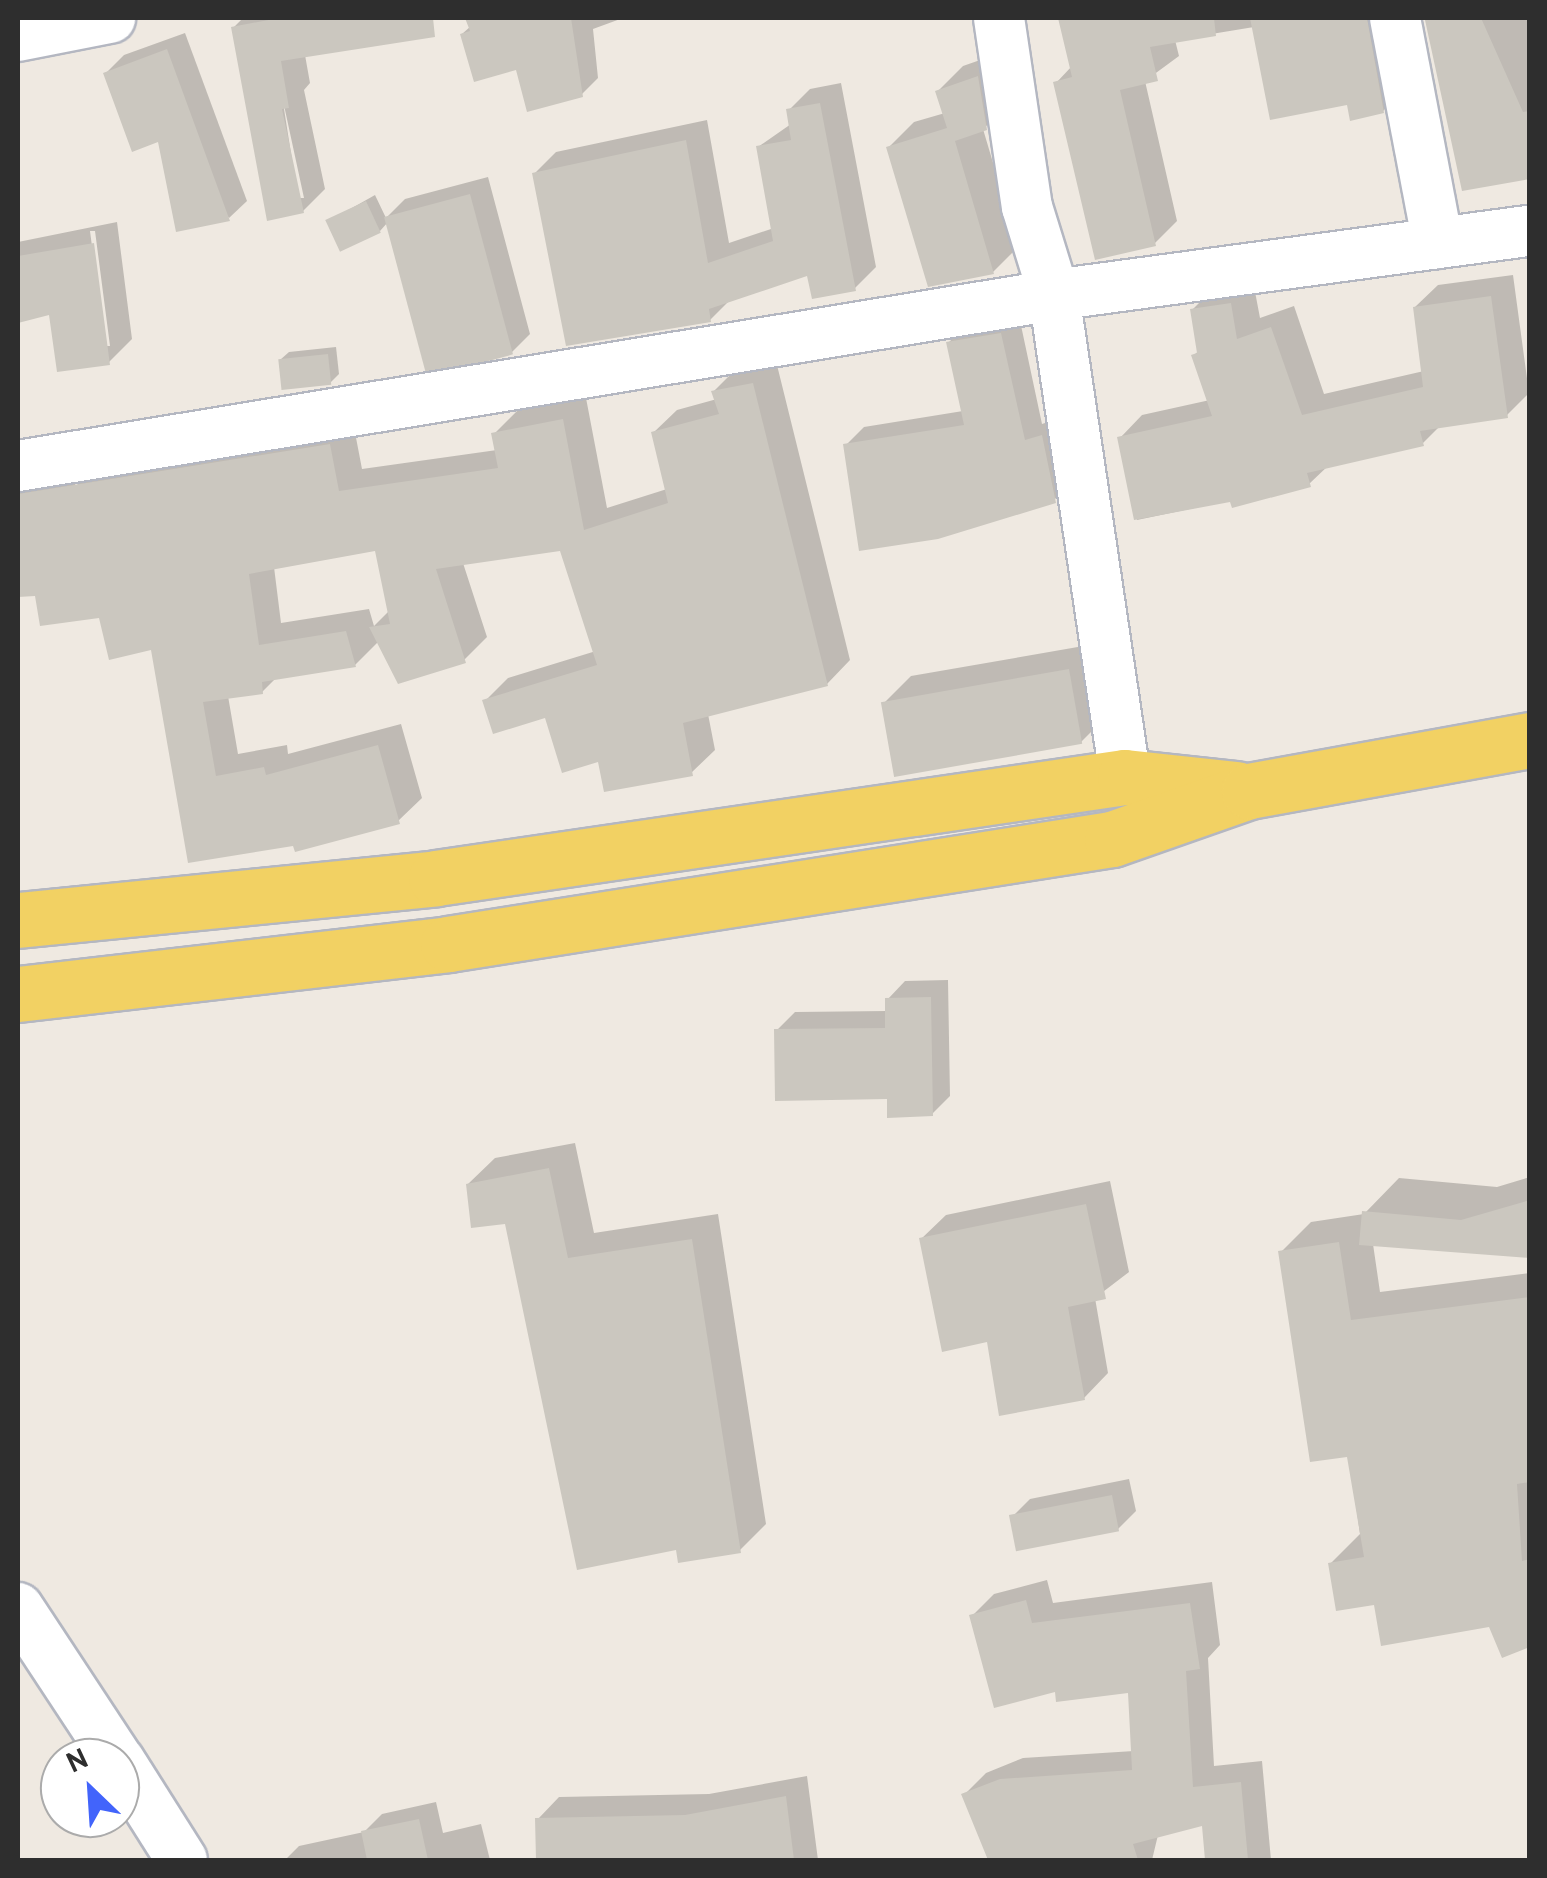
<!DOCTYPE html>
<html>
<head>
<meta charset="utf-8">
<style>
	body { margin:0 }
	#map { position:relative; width:1547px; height:1878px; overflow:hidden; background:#efe9e1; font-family:Overpass,sans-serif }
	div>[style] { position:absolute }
	.shadow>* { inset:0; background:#0003 }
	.building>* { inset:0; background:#cbc7bf; transform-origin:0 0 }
	.roads { filter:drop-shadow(2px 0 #b4b7c1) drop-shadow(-2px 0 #b4b7c1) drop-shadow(0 2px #b4b7c1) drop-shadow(0 -2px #b4b7c1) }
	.minor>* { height:50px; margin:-25px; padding:0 25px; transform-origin:25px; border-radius:25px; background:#fff }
	.major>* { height:55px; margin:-27.5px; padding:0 27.5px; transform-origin:27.5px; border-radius:27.5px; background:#f2d163 }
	span { translate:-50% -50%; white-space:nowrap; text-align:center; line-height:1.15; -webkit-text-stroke:8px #fff; paint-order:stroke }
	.frame { position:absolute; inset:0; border:20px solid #2e2e2e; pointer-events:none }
	.north { position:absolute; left:40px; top:1738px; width:100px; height:100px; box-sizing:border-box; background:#fff; border:2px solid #ababab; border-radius:50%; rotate:335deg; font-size:28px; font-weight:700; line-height:40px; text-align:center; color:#2e2e2e }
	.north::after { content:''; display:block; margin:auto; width:35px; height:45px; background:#4264fb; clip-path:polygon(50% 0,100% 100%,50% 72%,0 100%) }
</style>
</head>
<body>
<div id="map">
	<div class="shadow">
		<div style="clip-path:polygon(evenodd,243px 18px,406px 18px,305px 55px,310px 83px,304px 90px,325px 189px,303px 211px,233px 28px,243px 18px,282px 96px,304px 198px,298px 198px,282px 96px)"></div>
		<div style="clip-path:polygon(468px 18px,623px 18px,593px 29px,598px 78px,581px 95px,462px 34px,471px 26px)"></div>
		<div style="clip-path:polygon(1060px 18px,1391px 18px,1405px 89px,1383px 111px,1348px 102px,1254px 27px,1175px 40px,1179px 56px,1145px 81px,1177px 221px,1155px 243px,1056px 83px,1072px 66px)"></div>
		<div style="clip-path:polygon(1431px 18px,1530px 18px,1530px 177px,1427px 21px)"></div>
		<div style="clip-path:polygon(185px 33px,247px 201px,229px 218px,106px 73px,124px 55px)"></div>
		<div style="clip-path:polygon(1003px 52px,1011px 103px,983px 129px,1018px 247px,993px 272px,889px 147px,914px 122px,945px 113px,937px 92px,963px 66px)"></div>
		<div style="clip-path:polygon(841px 83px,876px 267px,855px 288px,809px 272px,731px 299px,710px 320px,535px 173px,556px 152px,707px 120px,729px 243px,774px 228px,758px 147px,791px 124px,789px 110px,810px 89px)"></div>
		<div style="clip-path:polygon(488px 177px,530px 334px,512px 352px,388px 222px,380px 231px,329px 221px,375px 195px,386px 218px,405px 199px)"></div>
		<div style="clip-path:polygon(evenodd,117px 222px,132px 339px,109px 362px,52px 312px,18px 321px,18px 242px,117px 222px,90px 231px,95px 231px,110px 346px,105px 346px,90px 231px)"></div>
		<div style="clip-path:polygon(1513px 275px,1529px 393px,1506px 416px,1441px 425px,1423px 443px,1329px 465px,1309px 484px,1137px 520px,1120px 438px,1142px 415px,1210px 400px,1194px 355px,1200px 350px,1192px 310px,1215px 287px,1253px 281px,1260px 318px,1294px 306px,1324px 394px,1424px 371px,1415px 307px,1438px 285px)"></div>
		<div style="clip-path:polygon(1019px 316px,1042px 424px,1060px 418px,1072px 482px,1054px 500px,846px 445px,864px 427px,963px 411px,948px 343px,967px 325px)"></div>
		<div style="clip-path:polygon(336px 347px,339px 374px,330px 383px,280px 360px,289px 352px)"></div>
		<div style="clip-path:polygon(evenodd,776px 361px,850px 660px,827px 684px,708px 714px,715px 750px,691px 773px,600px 758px,547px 715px,485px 701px,508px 678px,596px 651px,562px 548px,463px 563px,487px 637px,464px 660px,379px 641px,355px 665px,277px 677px,262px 692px,228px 696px,238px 754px,287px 745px,288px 754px,401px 724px,422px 798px,398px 821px,190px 861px,153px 647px,101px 615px,38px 594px,18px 594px,18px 466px,68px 469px,76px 486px,98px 464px,353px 422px,362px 469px,497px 450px,494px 434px,517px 411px,586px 398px,607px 508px,667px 489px,653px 433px,677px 410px,717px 399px,714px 391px,737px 368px,776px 361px,377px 548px,390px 610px,374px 626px,369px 609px,281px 623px,274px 567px,377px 548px)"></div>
		<div style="clip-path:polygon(1095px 644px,1108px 715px,1081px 742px,884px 703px,911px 676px)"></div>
		<div style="clip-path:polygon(948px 980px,950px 1096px,932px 1114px,889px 1097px,777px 1030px,795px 1012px,887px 1011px,887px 1000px,905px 981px)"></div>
		<div style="clip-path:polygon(575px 1143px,594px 1233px,718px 1214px,766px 1524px,739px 1551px,678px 1547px,507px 1221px,468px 1184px,495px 1158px)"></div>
		<div style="clip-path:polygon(1530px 1177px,1530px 1256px,1373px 1244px,1380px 1292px,1530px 1273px,1530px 1644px,1491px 1624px,1376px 1602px,1330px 1564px,1360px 1534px,1349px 1454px,1281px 1252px,1311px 1222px,1364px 1214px,1399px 1178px,1497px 1187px)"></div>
		<div style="clip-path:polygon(1110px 1181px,1129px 1272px,1095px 1298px,1108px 1373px,1084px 1398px,989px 1339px,921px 1239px,946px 1215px)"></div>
		<div style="clip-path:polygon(1129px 1479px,1136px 1511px,1118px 1529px,1012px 1517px,1030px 1499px)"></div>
		<div style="clip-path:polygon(1047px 1580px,1053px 1603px,1212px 1582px,1220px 1645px,1208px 1658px,1214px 1766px,1262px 1761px,1271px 1860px,1208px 1860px,1204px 1822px,1158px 1835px,1152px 1860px,985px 1860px,989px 1856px,964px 1795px,986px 1773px,1023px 1758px,1134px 1751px,1130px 1690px,1057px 1689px,972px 1616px,994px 1594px)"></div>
		<div style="clip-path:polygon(807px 1776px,818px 1860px,538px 1860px,538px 1819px,559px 1797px,709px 1794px)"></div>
		<div style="clip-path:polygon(436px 1802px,443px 1833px,481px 1824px,490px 1860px,285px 1860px,299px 1846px,364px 1832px,382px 1814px)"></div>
	</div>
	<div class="building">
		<div style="clip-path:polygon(279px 18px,433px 18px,435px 37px,281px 61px,289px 108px,282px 109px,304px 213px,267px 221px,231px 27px)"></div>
		<div style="clip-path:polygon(465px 18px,571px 18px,583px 97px,527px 112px,516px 70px,474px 82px,460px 34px,470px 31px)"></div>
		<div style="clip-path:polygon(1058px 18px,1214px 18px,1216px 36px,1150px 47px,1158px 81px,1120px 90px,1156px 246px,1095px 260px,1053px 82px,1072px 77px)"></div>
		<div style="clip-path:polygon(1250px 18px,1367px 18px,1384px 113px,1350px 121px,1347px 105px,1270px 120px)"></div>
		<div style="clip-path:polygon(1430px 18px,1481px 18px,1523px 112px,1530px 111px,1530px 179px,1462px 191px,1425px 20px)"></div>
		<div style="clip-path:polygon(167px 49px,230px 221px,176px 232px,158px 142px,132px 152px,103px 73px)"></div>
		<div style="clip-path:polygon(978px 76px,987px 130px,955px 141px,994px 274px,928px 287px,886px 147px,947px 128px,935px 91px)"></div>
		<div style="clip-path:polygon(820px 103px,856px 291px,812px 299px,807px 276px,709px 309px,711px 322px,566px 346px,532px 173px,686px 140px,708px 263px,773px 241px,756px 146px,791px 140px,786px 109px)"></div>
		<div style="left:470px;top:194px;width:166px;height:89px;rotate:75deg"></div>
		<div style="left:366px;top:201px;width:35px;height:45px;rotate:65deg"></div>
		<div style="clip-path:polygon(94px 243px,110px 365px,57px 372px,49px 315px,18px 323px,18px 256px)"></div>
		<div style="clip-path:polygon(1491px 296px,1508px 418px,1420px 431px,1424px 446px,1307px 473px,1311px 487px,1232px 508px,1230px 502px,1134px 520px,1117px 437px,1212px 416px,1191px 355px,1197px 353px,1190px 309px,1231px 303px,1237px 339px,1271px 327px,1302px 415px,1423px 387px,1413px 307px)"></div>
		<div style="clip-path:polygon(1001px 333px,1025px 440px,1042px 435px,1056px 503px,938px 539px,859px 551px,843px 444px,964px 425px,946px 342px)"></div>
		<div style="left:328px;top:354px;width:31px;height:50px;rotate:84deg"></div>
		<div style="clip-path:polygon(753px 383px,828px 686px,683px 723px,693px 776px,604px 792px,598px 762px,562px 773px,545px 718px,493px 734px,482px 700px,597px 665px,560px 551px,436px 569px,466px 663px,398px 684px,369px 627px,390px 624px,375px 551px,249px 574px,259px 645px,346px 631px,356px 667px,262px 682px,263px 694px,203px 702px,216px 776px,264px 767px,266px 775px,378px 745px,400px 824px,295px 852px,293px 846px,188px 863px,151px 650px,109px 660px,99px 618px,40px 626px,35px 596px,18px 597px,18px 494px,330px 444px,339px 491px,498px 468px,491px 433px,563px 419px,584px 530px,668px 503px,651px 432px,719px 414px,711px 391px)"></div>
		<div style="left:1069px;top:669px;width:76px;height:191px;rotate:80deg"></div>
		<div style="clip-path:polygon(931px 997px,933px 1116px,887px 1118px,887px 1099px,775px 1101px,774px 1029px,885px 1028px,885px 998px)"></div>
		<div style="clip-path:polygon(549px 1168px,568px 1258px,692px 1239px,741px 1553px,678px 1563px,676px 1550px,577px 1570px,505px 1224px,471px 1228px,466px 1184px)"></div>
		<div style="clip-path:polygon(1530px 1200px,1530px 1258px,1359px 1245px,1362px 1211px,1461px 1220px)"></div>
		<div style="clip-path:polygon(1086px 1204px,1106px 1299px,1068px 1307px,1085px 1400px,999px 1416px,987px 1342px,942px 1352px,919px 1238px)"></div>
		<div style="clip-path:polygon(1339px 1242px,1351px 1320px,1530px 1297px,1530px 1482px,1517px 1484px,1522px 1561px,1530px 1559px,1530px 1647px,1502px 1658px,1489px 1627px,1381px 1646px,1374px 1605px,1336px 1611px,1328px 1563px,1364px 1557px,1347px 1457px,1310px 1462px,1278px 1251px)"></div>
		<div style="left:1112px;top:1495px;width:37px;height:105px;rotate:79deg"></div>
		<div style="clip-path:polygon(1026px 1600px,1032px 1623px,1190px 1603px,1200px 1669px,1186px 1671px,1193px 1787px,1241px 1782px,1248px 1860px,1205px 1860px,1202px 1826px,1133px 1844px,1138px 1860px,988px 1860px,961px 1794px,1000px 1779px,1132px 1770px,1128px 1693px,1056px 1702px,1055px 1692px,994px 1708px,969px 1615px)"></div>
		<div style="clip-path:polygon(786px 1796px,794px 1860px,536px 1860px,535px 1818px,685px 1815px)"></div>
		<div style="clip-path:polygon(419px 1819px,428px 1860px,367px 1860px,361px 1831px)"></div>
	</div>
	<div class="roads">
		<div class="minor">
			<div style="left:999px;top:18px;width:191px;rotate:81.6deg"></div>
			<div style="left:1027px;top:207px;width:92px;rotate:72.9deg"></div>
			<div style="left:1054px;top:295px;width:487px;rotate:81.6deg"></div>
			<div style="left:1395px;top:18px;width:229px;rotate:79.2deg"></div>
			<div style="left:18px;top:36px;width:94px;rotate:-11.1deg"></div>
			<div style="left:18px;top:466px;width:1050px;rotate:-9.37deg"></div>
			<div style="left:1054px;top:295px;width:480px;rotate:-7.7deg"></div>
			<div style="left:18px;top:1608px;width:180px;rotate:56.6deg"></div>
			<div style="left:120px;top:1762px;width:116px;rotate:57.7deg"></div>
		</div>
		<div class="major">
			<div style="left:18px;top:920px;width:420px;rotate:-5.7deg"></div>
			<div style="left:436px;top:878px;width:696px;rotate:-8.34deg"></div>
			<div style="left:1125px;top:777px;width:112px;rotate:6.2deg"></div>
			<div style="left:18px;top:994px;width:433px;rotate:-6.6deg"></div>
			<div style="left:448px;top:944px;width:672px;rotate:-8.99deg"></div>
			<div style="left:1112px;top:839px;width:145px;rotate:-19.3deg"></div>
			<div style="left:1249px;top:791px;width:286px;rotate:-10.3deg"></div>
		</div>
	</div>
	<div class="frame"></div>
	<div class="north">N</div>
</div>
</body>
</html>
